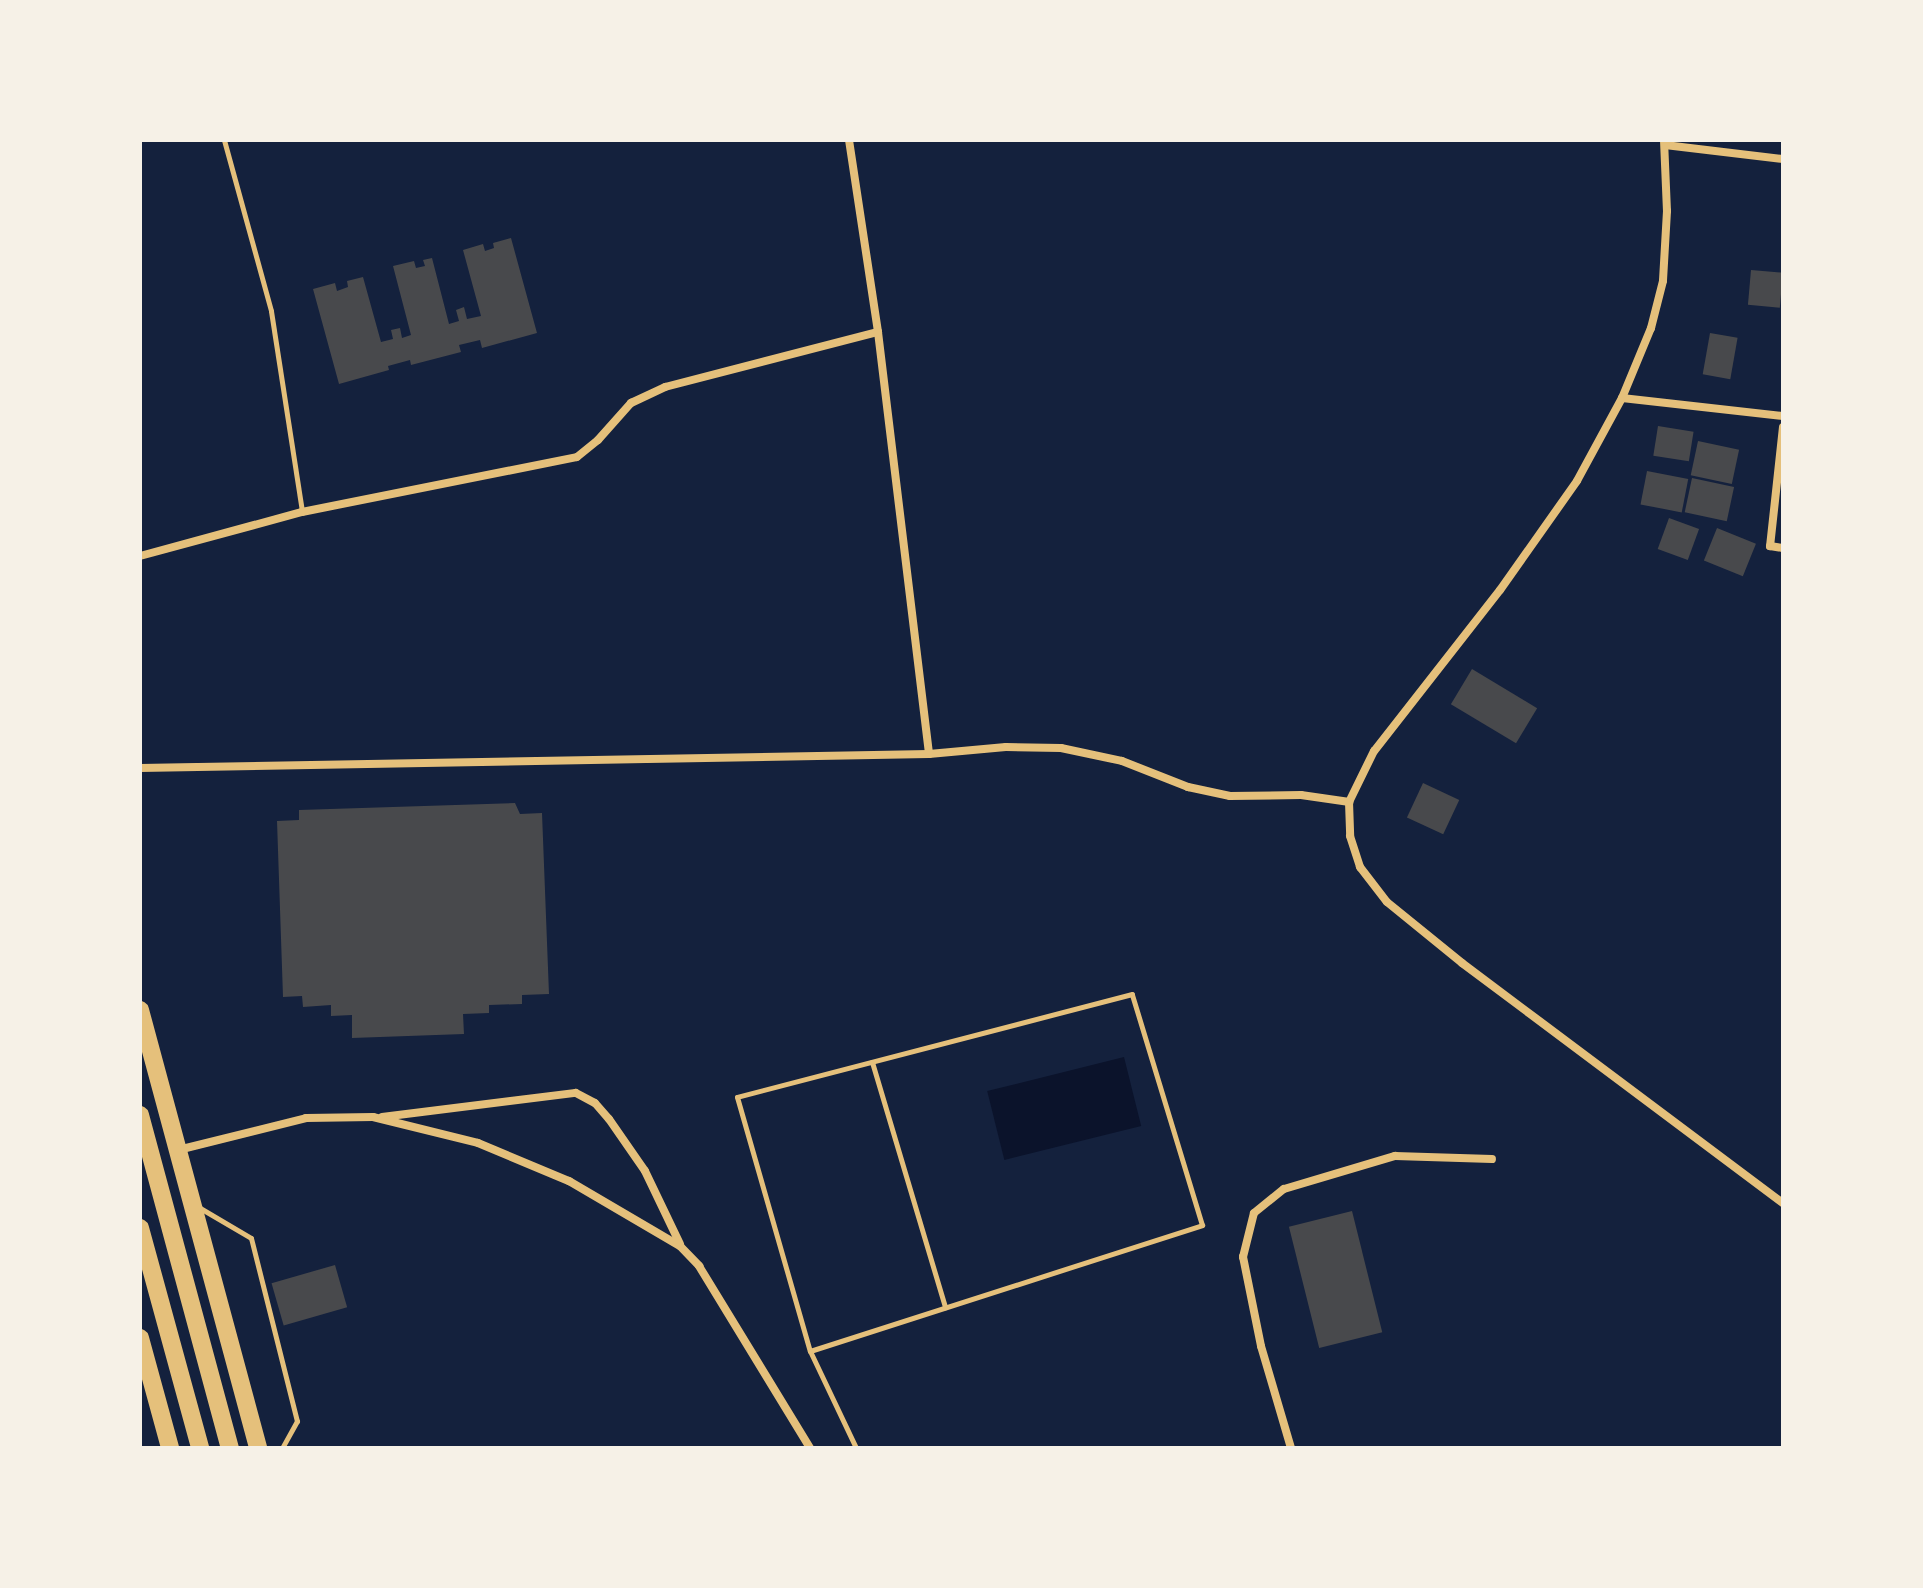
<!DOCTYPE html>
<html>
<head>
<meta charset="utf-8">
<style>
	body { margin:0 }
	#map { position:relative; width:1923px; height:1588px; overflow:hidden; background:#14213d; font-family:"PT Sans Narrow",sans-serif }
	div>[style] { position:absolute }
	.water>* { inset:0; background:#0b132b; transform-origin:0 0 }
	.building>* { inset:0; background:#48494c; transform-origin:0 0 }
	.service>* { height:5px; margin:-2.5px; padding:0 2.5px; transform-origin:2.5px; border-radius:2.5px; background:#e5c07b }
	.minor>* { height:8px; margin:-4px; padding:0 4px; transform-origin:4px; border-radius:4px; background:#e5c07b }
	.trunk>* { height:18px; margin:-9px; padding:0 9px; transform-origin:9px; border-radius:9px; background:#e5c07b }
	span { translate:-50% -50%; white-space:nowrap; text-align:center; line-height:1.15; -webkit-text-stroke:7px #f6f1e7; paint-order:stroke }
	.frame { position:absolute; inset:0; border:142px solid #f6f1e7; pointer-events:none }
</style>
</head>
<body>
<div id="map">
	<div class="water">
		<div style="left:1124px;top:1057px;width:71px;height:141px;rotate:76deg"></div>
	</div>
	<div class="building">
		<div style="clip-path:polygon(511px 238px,537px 333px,482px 348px,480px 340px,459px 345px,461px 352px,411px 365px,410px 360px,388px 366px,389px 370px,339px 384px,313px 289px,335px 283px,337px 291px,348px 287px,347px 281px,363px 277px,381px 342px,393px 339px,391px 330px,400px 328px,402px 338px,411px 335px,393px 266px,414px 261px,416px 268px,425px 266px,423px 260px,432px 258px,449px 324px,459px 321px,456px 310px,464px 307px,467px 319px,481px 316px,463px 250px,483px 244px,485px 251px,494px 248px,493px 243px)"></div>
		<div style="left:1751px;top:270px;width:32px;height:35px;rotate:5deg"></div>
		<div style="left:1710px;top:333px;width:28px;height:42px;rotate:10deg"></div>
		<div style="left:1658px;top:426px;width:36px;height:30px;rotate:9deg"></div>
		<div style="left:1698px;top:441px;width:42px;height:35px;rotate:12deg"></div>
		<div style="left:1647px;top:471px;width:42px;height:34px;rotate:11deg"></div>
		<div style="left:1692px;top:478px;width:43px;height:35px;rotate:12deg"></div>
		<div style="left:1669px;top:518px;width:32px;height:33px;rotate:20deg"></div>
		<div style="left:1717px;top:528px;width:42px;height:35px;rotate:22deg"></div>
		<div style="left:1472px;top:669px;width:76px;height:41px;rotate:31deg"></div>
		<div style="left:1423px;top:783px;width:40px;height:38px;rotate:25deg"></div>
		<div style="clip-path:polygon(515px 803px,520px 814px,542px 813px,549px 994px,522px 995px,522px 1004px,489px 1005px,489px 1013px,463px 1014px,464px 1034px,352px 1038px,352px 1015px,331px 1016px,331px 1005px,303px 1007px,302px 996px,283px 997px,277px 821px,299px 820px,299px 810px)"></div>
		<div style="left:1352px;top:1211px;width:125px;height:65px;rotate:76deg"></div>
		<div style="left:335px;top:1265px;width:44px;height:66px;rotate:74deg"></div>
	</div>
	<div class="service">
		<div style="left:224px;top:140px;width:177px;rotate:74.6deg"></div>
		<div style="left:271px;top:311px;width:203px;rotate:81.2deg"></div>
		<div style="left:872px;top:1062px;width:256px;rotate:73.4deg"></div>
		<div style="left:200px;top:1208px;width:59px;rotate:30.5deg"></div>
		<div style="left:251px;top:1238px;width:189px;rotate:75.9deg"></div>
		<div style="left:297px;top:1421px;width:31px;rotate:119deg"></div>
		<div style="left:810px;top:1351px;width:412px;rotate:-17.8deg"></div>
		<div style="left:1202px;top:1225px;width:241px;rotate:-106.9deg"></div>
		<div style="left:1132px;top:994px;width:408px;rotate:165.4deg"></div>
		<div style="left:737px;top:1097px;width:264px;rotate:74deg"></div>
		<div style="left:810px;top:1351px;width:107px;rotate:64.6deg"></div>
	</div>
	<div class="minor">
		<div style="left:849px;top:140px;width:194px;rotate:81.4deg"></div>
		<div style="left:878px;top:332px;width:425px;rotate:83.1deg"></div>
		<div style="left:1664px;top:140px;width:71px;rotate:87.6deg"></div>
		<div style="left:1667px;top:211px;width:70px;rotate:93.3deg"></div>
		<div style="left:1663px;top:281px;width:49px;rotate:104.3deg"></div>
		<div style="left:1651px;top:328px;width:76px;rotate:112.5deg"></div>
		<div style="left:1622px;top:398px;width:94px;rotate:118.5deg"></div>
		<div style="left:1577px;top:481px;width:133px;rotate:125.2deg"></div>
		<div style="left:1500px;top:590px;width:204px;rotate:128deg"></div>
		<div style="left:1374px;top:751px;width:57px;rotate:116.1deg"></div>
		<div style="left:1349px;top:802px;width:34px;rotate:88deg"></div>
		<div style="left:1350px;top:836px;width:33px;rotate:72deg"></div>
		<div style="left:1360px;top:867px;width:44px;rotate:52.4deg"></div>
		<div style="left:1387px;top:902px;width:97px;rotate:39.1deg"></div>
		<div style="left:1462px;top:963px;width:401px;rotate:36.8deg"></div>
		<div style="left:1665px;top:145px;width:119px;rotate:6.8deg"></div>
		<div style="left:1622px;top:398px;width:162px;rotate:6.4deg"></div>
		<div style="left:1783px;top:427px;width:120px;rotate:96.2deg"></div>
		<div style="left:1770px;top:546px;width:13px;rotate:9deg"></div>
		<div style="left:140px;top:556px;width:168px;rotate:-15.2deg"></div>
		<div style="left:302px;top:512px;width:280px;rotate:-11.3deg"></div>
		<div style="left:577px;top:457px;width:27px;rotate:-39deg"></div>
		<div style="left:598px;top:440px;width:50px;rotate:-48.3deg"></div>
		<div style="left:631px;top:403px;width:38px;rotate:-25deg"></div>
		<div style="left:665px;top:387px;width:220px;rotate:-14.5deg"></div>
		<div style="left:140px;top:768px;width:789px;rotate:-1.02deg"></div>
		<div style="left:929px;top:754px;width:77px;rotate:-5.2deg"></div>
		<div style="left:1006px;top:747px;width:55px;rotate:1deg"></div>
		<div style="left:1061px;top:748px;width:62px;rotate:12deg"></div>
		<div style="left:1122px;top:761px;width:71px;rotate:21.5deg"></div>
		<div style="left:1188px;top:787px;width:43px;rotate:12.1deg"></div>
		<div style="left:1230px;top:796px;width:71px;rotate:-0.8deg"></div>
		<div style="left:1301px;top:795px;width:49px;rotate:8.3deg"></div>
		<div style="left:382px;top:1117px;width:195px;rotate:-7.1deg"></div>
		<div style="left:576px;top:1093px;width:21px;rotate:28deg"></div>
		<div style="left:595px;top:1103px;width:21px;rotate:49deg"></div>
		<div style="left:609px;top:1119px;width:63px;rotate:55.3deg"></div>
		<div style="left:645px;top:1171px;width:81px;rotate:64.4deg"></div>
		<div style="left:178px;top:1150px;width:132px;rotate:-14deg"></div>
		<div style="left:306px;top:1118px;width:67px;rotate:-0.9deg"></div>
		<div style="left:373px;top:1117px;width:108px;rotate:13.9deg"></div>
		<div style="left:478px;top:1143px;width:99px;rotate:22.7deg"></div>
		<div style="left:569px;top:1181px;width:129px;rotate:30.4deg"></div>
		<div style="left:680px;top:1246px;width:28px;rotate:46deg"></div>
		<div style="left:699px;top:1266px;width:213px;rotate:58.6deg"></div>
		<div style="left:1291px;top:1448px;width:106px;rotate:-106.4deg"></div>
		<div style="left:1261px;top:1346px;width:91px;rotate:-101.4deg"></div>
		<div style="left:1243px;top:1257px;width:45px;rotate:-76deg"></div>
		<div style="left:1254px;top:1213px;width:38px;rotate:-39deg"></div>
		<div style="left:1284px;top:1189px;width:116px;rotate:-16.6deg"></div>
		<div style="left:1395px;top:1156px;width:97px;rotate:1.8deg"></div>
	</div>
	<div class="trunk">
		<div style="left:140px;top:1010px;width:454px;rotate:74.9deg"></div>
		<div style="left:140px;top:1115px;width:345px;rotate:74.9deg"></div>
		<div style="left:140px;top:1228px;width:228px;rotate:74.7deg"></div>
		<div style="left:140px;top:1338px;width:114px;rotate:74.7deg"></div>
	</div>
	<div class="frame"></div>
</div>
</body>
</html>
